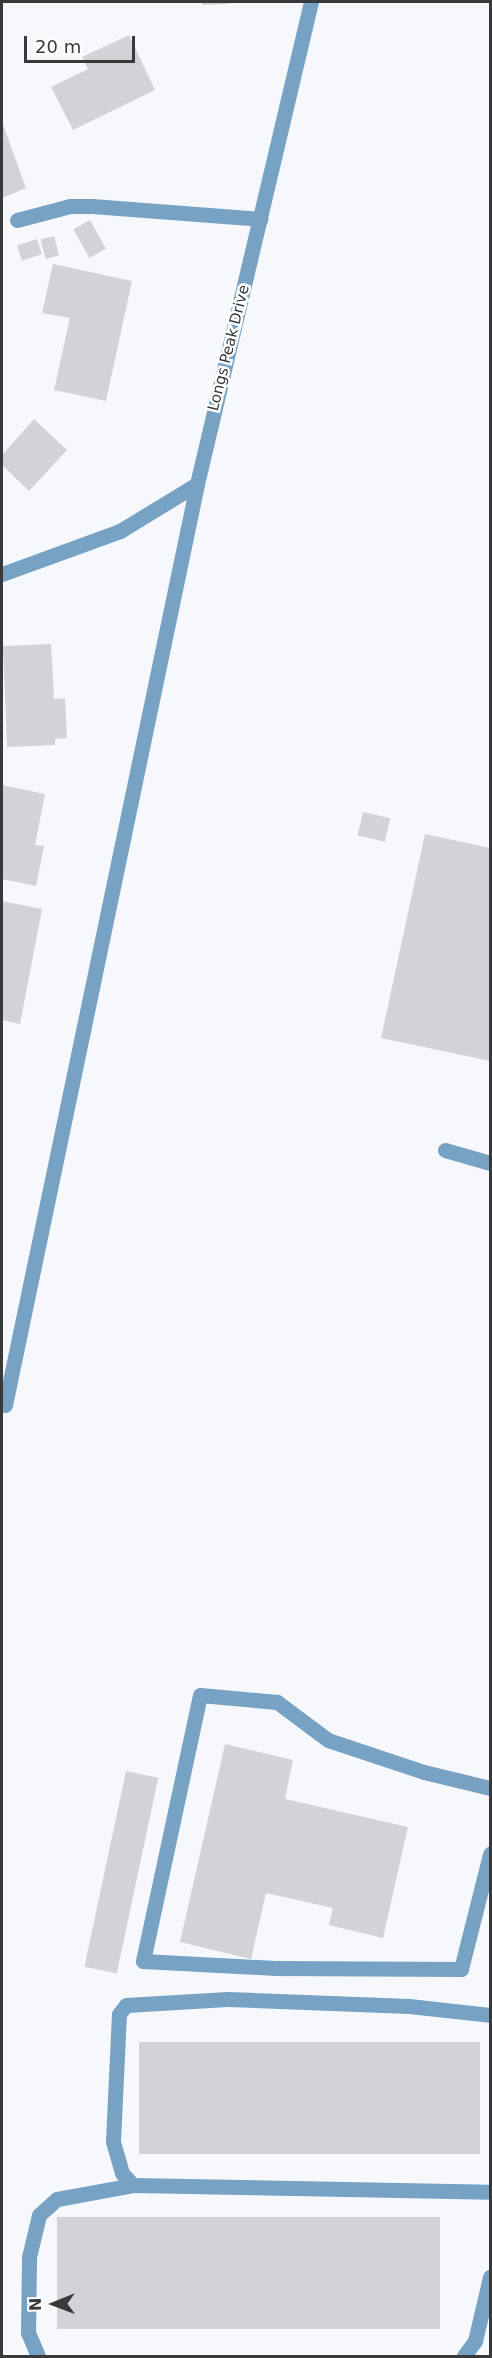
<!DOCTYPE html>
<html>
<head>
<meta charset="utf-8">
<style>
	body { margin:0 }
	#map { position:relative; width:492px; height:2358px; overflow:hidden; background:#f6f8fc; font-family:"DejaVu Sans",sans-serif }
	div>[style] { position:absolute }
	.building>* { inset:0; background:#d3d3d7; transform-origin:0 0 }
	.minor>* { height:15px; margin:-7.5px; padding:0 7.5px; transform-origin:7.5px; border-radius:7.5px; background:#78a2c4 }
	span { translate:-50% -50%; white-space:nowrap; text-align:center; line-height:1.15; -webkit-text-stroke:5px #fff; paint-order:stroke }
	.street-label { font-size:15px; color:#38393a }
	.frame { position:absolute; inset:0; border:3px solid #38393a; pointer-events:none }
	.north { position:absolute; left:24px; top:2274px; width:60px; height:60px; -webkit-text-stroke:4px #fff; paint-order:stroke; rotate:269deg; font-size:16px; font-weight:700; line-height:24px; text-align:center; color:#38393a }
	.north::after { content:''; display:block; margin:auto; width:21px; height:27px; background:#38393a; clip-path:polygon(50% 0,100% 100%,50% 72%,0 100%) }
	.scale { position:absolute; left:24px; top:36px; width:111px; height:27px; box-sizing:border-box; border:3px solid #38393a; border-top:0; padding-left:8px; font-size:18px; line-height:21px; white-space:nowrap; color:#38393a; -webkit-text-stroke:4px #fff; paint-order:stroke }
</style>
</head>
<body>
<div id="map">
	<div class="building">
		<div style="clip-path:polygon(202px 2px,229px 2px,229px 4px,202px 5px)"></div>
		<div style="clip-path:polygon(129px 35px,155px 90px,73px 130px,51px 87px,88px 69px,82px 57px)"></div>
		<div style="clip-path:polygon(2px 122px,26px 188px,2px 198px)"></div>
		<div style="left:90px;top:220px;width:33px;height:19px;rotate:61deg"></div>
		<div style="left:54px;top:236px;width:20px;height:14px;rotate:75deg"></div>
		<div style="left:37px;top:239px;width:16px;height:21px;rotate:72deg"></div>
		<div style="clip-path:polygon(53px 264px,132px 281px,106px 401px,54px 390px,70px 318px,42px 313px)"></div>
		<div style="clip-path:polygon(34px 419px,67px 450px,29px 491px,2px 465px,2px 455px)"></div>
		<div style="clip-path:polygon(51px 644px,54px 699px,65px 698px,67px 738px,55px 739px,55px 745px,7px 747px,3px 646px)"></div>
		<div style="clip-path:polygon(2px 785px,45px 794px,35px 845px,44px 846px,36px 886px,2px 879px)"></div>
		<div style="left:363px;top:812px;width:28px;height:24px;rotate:13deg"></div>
		<div style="clip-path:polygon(425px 834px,490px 848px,490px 1061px,381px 1038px)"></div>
		<div style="clip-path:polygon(2px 901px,42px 909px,20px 1024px,2px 1020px)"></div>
		<div style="clip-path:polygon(225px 1744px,293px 1760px,285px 1799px,408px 1827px,383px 1938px,329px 1925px,333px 1908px,266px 1893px,251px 1959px,180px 1942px)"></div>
		<div style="left:126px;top:1771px;width:33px;height:200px;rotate:12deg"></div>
		<div style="left:139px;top:2042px;width:341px;height:112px"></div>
		<div style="left:57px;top:2217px;width:383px;height:112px"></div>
	</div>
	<div class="minor">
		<div style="left:17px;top:220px;width:55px;rotate:-14.8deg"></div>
		<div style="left:70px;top:206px;width:22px"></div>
		<div style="left:92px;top:206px;width:169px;rotate:4.4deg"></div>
		<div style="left:2px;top:574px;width:126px;rotate:-20deg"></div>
		<div style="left:120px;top:531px;width:90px;rotate:-31.4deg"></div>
		<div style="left:197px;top:484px;width:495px;rotate:-76.7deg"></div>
		<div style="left:445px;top:1150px;width:47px;rotate:16.1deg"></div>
		<div style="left:5px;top:1405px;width:941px;rotate:-78.22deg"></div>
		<div style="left:490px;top:1788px;width:68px;rotate:-166.4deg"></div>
		<div style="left:424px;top:1772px;width:101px;rotate:-161.6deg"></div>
		<div style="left:328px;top:1740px;width:64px;rotate:-143.3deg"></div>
		<div style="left:277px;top:1702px;width:77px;rotate:-174.8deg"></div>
		<div style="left:200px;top:1695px;width:272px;rotate:102.1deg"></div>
		<div style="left:143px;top:1961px;width:132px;rotate:3deg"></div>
		<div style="left:275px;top:1968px;width:186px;rotate:0.3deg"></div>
		<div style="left:461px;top:1969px;width:119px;rotate:-75.8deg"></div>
		<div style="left:133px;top:2185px;width:16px;rotate:-133deg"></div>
		<div style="left:122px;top:2173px;width:33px;rotate:-106deg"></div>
		<div style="left:113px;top:2141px;width:127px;rotate:-87.3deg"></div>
		<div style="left:119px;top:2014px;width:11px;rotate:-52deg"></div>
		<div style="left:126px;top:2005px;width:101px;rotate:-3.4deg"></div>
		<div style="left:227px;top:1999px;width:182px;rotate:2.2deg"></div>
		<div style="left:409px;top:2006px;width:81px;rotate:6.3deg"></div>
		<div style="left:38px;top:2356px;width:25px;rotate:-113deg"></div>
		<div style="left:28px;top:2333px;width:76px;rotate:-89.2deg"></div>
		<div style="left:29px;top:2257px;width:43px;rotate:-76.6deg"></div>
		<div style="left:39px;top:2215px;width:24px;rotate:-42deg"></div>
		<div style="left:57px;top:2199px;width:77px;rotate:-10.4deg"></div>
		<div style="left:133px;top:2185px;width:357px;rotate:1.1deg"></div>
		<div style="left:464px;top:2356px;width:19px;rotate:-54deg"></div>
		<div style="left:475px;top:2341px;width:66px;rotate:-76.8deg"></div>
	</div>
	<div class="street-label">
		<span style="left:229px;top:348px;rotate:-76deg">Longs Peak Drive</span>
	</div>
	<div class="frame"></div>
	<div class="north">N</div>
	<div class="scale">20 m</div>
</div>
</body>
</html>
